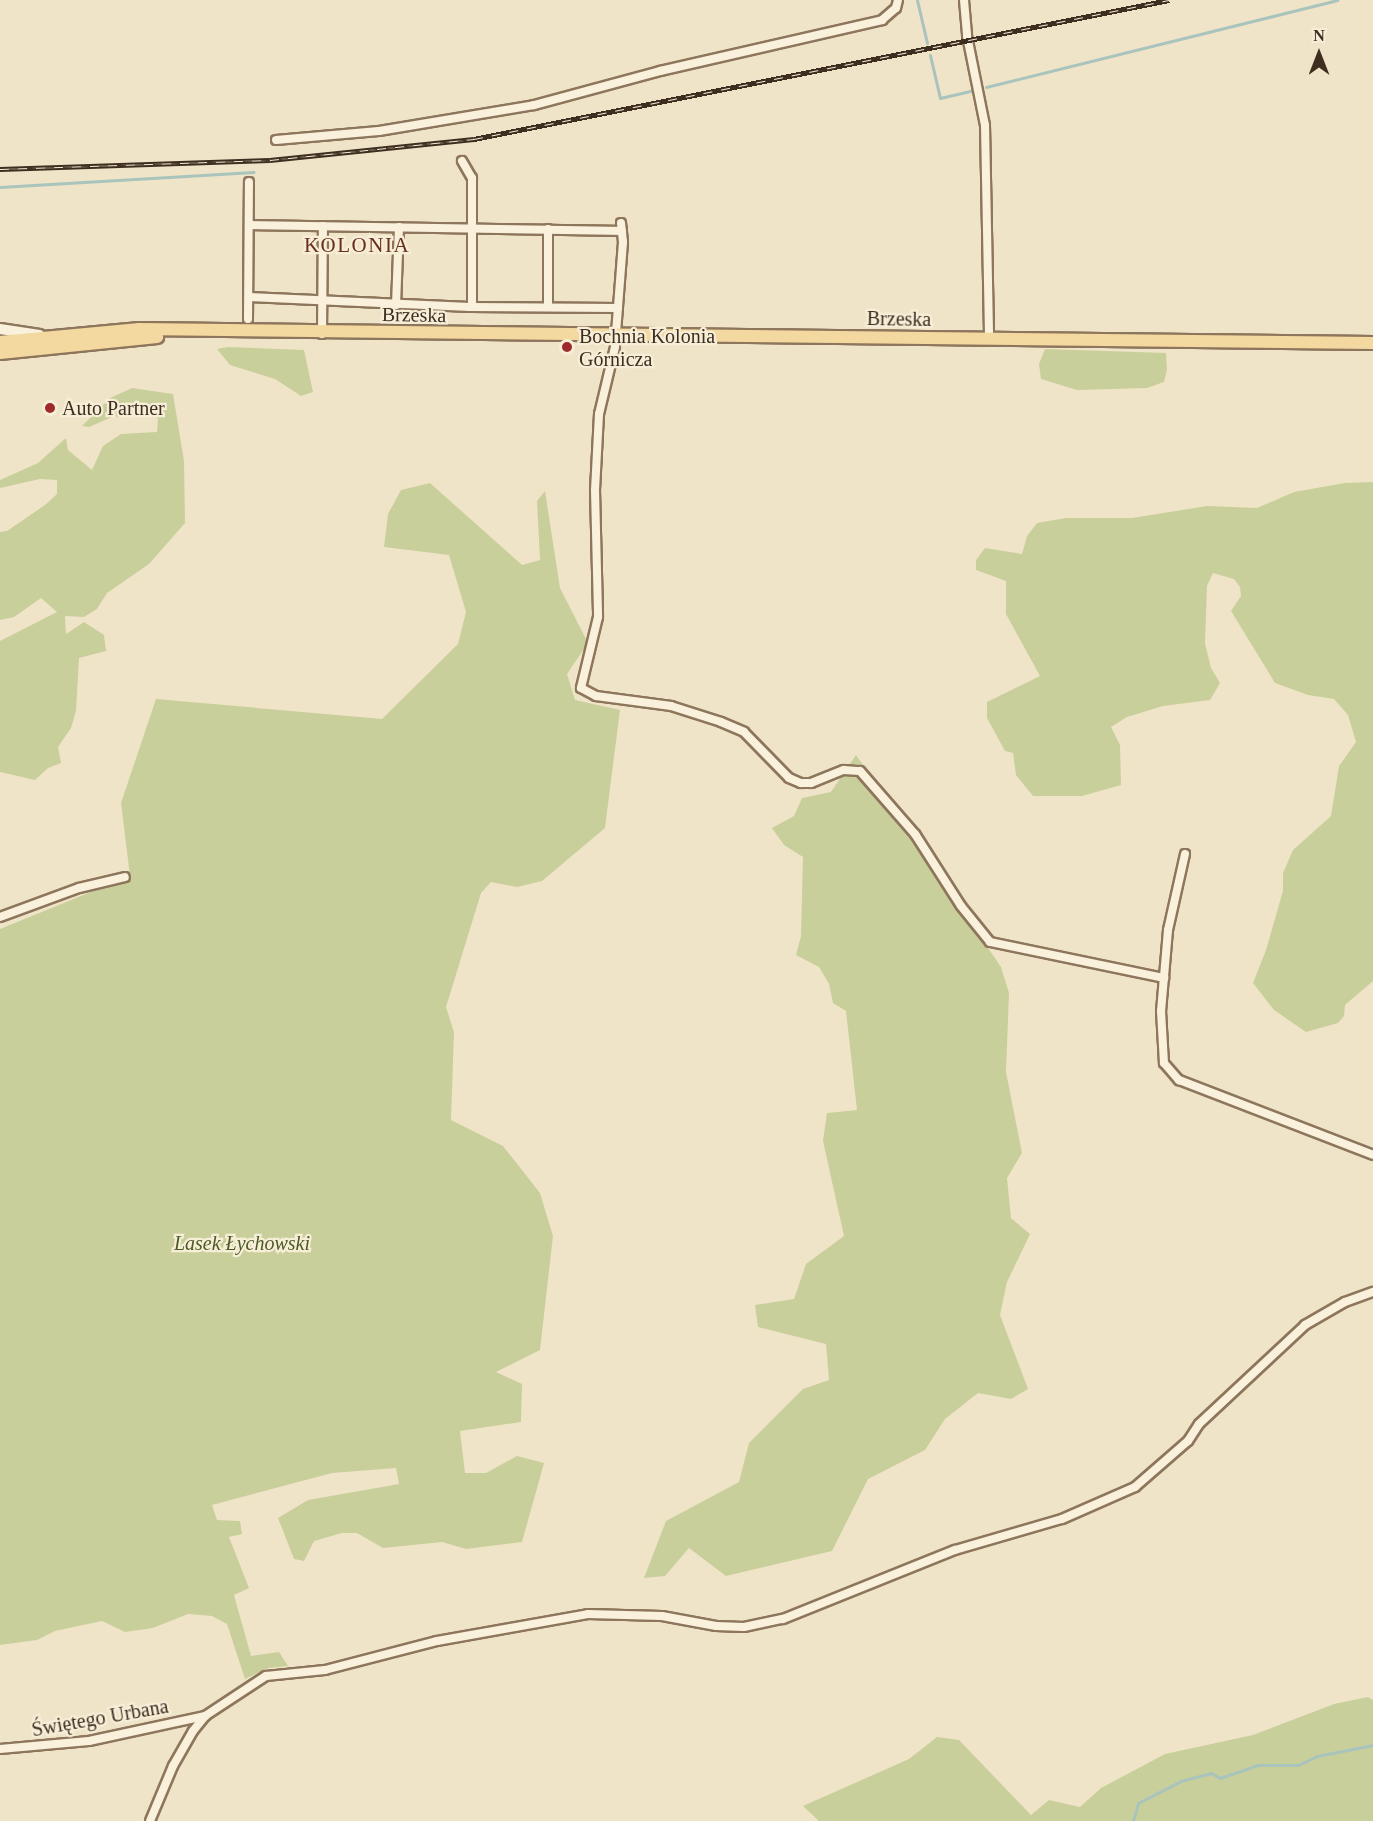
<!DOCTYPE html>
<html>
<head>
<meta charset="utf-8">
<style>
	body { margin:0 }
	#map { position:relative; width:1373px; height:1821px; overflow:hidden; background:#f0e4c8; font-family:Georgia,serif }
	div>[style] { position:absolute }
	.green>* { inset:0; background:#c9cf9b }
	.stream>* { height:3px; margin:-1.5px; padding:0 1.5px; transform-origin:1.5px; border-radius:1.5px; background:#a9c4bc }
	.roads { filter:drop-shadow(2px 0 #8d765c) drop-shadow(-2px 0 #8d765c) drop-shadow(0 2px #8d765c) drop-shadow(0 -2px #8d765c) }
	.street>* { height:8px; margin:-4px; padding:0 4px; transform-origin:4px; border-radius:4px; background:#faf1dc }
	.secondary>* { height:10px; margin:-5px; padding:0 5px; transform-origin:5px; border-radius:5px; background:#faf1dc }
	.primary>* { height:12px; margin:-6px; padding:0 6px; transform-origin:6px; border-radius:6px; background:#f3d9a0 }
	.rail>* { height:5px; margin-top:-2.5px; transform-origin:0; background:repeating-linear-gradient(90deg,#f7eed8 0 9px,#3d2e20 0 18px); box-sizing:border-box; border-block:2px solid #3d2e20 }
	.dots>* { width:16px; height:16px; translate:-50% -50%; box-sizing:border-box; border:3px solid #f7eed8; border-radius:50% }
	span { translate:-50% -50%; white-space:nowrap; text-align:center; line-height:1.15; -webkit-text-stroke:4.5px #f7eed8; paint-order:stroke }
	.street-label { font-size:20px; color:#3d2e20 }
	.poi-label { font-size:20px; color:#3d2e20 }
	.left { translate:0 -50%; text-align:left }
	.park-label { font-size:20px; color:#4d5a26; font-style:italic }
	.neighbourhood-label { font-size:21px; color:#6b2e1e; letter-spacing:1.5px }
	.north { position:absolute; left:1289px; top:24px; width:60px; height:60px; -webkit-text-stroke:4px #f7eed8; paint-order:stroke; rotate:0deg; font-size:16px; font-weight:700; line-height:24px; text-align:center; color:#3d2e20 }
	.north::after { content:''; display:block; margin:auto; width:21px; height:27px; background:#3d2e20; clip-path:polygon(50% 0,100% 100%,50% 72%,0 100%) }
</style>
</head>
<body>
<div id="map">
	<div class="green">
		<div style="clip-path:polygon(228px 347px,304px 350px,313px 392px,301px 396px,275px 379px,230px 365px,217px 349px)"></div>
		<div style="clip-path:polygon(1045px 349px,1166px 353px,1167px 370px,1164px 382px,1147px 388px,1077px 390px,1041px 379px,1039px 364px)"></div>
		<div style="clip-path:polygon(132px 388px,173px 394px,184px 461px,185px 523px,149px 564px,107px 593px,97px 609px,84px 617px,65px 616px,66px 634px,84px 622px,104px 635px,106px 651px,79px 658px,76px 711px,71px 728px,58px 747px,61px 763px,48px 768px,35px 780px,0 772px,0 641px,57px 612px,41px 598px,14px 617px,0 620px,0 532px,7px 531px,45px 505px,57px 494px,57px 480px,40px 479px,0 488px,0 480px,38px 463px,66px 438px,68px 450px,92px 470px,103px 446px,121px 434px,157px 432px,158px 419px,153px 414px,112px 417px,89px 427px,82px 426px,110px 398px)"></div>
		<div style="clip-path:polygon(1373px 482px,1373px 981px,1345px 1005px,1344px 1016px,1338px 1023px,1306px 1032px,1274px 1010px,1253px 983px,1266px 950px,1283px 891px,1283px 873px,1293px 850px,1331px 816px,1339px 766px,1356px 742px,1348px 715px,1334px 699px,1308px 695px,1275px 683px,1231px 611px,1241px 596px,1240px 587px,1234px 579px,1213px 573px,1207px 586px,1205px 643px,1211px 668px,1220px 683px,1210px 700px,1163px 706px,1127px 717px,1111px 727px,1120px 745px,1121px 785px,1082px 796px,1033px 796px,1016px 775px,1013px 753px,1005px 751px,987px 718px,987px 702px,1040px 676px,1006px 614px,1006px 581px,976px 570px,976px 560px,985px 548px,1022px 554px,1027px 536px,1037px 523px,1066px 518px,1132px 518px,1207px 506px,1257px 508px,1294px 492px,1345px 483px)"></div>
		<div style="clip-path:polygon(430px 483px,522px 565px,540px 560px,537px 501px,545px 491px,560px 588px,588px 643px,567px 674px,575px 700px,620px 710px,605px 828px,542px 881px,517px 887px,491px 882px,481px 893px,446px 1007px,454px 1032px,451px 1120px,503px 1146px,540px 1193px,553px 1236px,540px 1350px,496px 1372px,522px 1384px,521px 1422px,460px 1431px,465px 1473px,486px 1473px,517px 1456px,544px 1463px,522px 1542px,466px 1549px,442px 1542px,383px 1548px,357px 1533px,342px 1533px,314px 1541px,304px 1561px,294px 1559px,278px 1518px,308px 1500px,399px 1484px,396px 1468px,332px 1473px,212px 1505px,217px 1520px,240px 1521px,242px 1534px,229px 1537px,249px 1588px,234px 1595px,251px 1656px,279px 1652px,288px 1666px,268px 1668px,245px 1679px,227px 1624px,212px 1616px,188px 1614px,153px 1628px,125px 1632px,102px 1621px,55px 1631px,37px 1640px,0 1645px,0 929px,130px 876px,121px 803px,156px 699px,382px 719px,458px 644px,466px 612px,449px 555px,384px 547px,388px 514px,401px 490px)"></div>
		<div style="clip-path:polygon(856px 755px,1001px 967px,1009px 993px,1006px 1072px,1022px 1153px,1007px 1178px,1011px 1218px,1030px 1234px,1007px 1282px,1000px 1315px,1028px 1389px,1011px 1399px,978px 1393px,945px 1419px,925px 1450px,868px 1479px,832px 1551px,726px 1576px,689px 1548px,665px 1576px,644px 1578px,666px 1521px,739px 1482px,749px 1443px,803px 1389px,829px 1380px,826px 1344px,758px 1327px,755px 1305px,794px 1299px,806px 1264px,844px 1236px,823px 1141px,827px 1113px,857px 1110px,846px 1011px,833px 1003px,829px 984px,819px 967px,796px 955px,801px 936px,803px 857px,784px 845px,772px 828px,794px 816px,802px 798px,831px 792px)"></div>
		<div style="clip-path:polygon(1368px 1697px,1373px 1700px,1373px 1821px,819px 1821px,803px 1806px,909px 1759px,937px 1737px,959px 1740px,1031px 1815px,1049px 1800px,1080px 1807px,1101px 1788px,1165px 1754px,1253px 1735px,1334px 1704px)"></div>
	</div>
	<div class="stream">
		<div style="left:917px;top:0;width:44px;rotate:76.9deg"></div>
		<div style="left:930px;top:55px;width:44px;rotate:76.9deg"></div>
		<div style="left:940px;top:98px;width:31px;rotate:-13deg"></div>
		<div style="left:986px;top:87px;width:362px;rotate:-13.9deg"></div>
		<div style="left:0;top:187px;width:254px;rotate:-3.4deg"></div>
		<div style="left:1133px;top:1821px;width:19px;rotate:-74deg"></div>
		<div style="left:1138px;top:1803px;width:48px;rotate:-27.1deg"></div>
		<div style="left:1181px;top:1781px;width:31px;rotate:-15deg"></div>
		<div style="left:1211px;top:1773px;width:10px;rotate:29deg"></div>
		<div style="left:1220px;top:1778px;width:40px;rotate:-18.9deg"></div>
		<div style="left:1258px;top:1765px;width:40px"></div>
		<div style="left:1298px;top:1765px;width:21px;rotate:-25deg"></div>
		<div style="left:1317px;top:1756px;width:57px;rotate:-11.1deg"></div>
	</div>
	<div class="roads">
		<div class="street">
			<div style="left:964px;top:0;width:36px;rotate:85deg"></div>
			<div style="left:967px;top:36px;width:91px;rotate:78.6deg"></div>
			<div style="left:985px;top:125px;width:214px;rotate:88.9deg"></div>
			<div style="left:276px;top:140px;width:103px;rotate:-5deg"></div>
			<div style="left:379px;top:131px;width:157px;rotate:-9.5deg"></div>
			<div style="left:534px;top:105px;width:131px;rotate:-15.1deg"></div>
			<div style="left:660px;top:71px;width:228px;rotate:-12.9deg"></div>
			<div style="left:882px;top:20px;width:18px;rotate:-41deg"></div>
			<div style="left:896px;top:8px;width:8px;rotate:-76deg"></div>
			<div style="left:462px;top:161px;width:20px;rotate:60deg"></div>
			<div style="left:472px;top:178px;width:129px;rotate:90deg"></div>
			<div style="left:621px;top:223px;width:19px;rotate:84deg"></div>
			<div style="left:623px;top:242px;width:105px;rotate:94.4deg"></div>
			<div style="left:615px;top:347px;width:69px;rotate:103.4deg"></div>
			<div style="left:599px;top:414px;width:76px;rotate:93deg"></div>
			<div style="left:595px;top:490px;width:127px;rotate:88.6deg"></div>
			<div style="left:598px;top:617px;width:73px;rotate:103.5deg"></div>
			<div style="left:581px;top:688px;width:17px;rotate:28deg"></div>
			<div style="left:596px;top:696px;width:76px;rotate:7.6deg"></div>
			<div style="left:671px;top:706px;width:52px;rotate:17.7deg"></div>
			<div style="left:721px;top:722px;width:25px;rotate:23deg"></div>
			<div style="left:744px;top:732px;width:64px;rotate:45.6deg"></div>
			<div style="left:789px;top:778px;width:13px;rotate:23deg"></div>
			<div style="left:801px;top:783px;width:10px"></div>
			<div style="left:811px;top:783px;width:35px;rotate:-22deg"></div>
			<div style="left:844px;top:770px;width:16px;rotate:4deg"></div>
			<div style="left:860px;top:771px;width:84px;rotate:48.9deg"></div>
			<div style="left:915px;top:834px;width:85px;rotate:57.4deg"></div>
			<div style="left:961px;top:906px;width:46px;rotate:51.1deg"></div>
			<div style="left:990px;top:942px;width:178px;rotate:11.7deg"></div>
			<div style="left:249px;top:225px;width:373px;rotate:0.9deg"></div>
			<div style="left:249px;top:297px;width:221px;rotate:2.6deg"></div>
			<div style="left:470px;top:307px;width:148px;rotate:0.4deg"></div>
			<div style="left:396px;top:305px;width:78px;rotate:-87.8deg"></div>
			<div style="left:548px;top:307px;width:78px;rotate:-90deg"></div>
			<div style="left:248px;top:319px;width:137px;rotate:-89.6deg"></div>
			<div style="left:322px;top:334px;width:108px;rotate:-89.5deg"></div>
			<div style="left:1185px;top:854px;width:78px;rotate:102.6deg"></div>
			<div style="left:1168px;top:930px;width:81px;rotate:94.9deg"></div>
			<div style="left:1161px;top:1011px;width:52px;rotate:86.7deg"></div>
			<div style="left:1164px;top:1063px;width:23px;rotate:49deg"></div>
			<div style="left:1179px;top:1080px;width:208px;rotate:21.1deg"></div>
			<div style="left:0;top:917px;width:84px;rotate:-20.2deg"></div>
			<div style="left:79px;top:888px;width:47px;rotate:-13.4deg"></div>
			<div style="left:0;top:1749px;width:89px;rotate:-5.1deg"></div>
			<div style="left:89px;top:1741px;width:119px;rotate:-12.2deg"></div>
			<div style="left:150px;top:1821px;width:60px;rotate:-67.3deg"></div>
			<div style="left:173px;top:1766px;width:40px;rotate:-60.3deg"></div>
			<div style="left:193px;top:1731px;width:19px;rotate:-51deg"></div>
			<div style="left:205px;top:1716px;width:73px;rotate:-33.3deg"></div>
			<div style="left:266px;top:1676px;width:59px;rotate:-5.8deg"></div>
			<div style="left:325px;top:1670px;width:116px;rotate:-14.5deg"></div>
			<div style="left:437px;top:1641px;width:153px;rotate:-10.1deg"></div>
			<div style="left:588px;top:1614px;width:74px;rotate:1.5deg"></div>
			<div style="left:662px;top:1616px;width:55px;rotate:10.5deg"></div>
			<div style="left:716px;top:1626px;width:28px;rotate:2deg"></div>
			<div style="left:744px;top:1627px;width:40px;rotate:-12deg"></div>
			<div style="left:783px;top:1619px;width:185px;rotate:-21.9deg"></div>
			<div style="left:955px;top:1550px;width:111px;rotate:-16.2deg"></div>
			<div style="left:1062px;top:1519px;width:80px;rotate:-23.7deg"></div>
			<div style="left:1135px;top:1487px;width:70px;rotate:-41deg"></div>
			<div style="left:1188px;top:1441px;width:20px;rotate:-57deg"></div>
			<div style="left:1199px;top:1424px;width:145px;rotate:-43deg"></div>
			<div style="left:1305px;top:1325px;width:46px;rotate:-29.9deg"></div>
			<div style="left:1345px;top:1302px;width:30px;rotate:-20deg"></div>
		</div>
		<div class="secondary">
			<div style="left:0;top:329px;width:40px;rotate:8.5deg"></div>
		</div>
		<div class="primary">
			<div style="left:0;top:342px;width:140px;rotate:-5.3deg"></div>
			<div style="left:139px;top:329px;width:1234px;rotate:0.65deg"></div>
			<div style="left:0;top:353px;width:158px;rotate:-5.8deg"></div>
		</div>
	</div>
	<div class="rail">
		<div style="left:0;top:169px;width:270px;rotate:-1.9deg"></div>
		<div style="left:270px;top:160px;width:205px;rotate:-5.9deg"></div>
		<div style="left:474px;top:139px;width:709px;rotate:-11.31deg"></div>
	</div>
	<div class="dots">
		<div style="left:567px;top:347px;background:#9e2a2b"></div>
		<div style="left:50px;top:408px;background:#9e2a2b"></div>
	</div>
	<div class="street-label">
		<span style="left:414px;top:315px;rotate:1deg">Brzeska</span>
		<span style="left:899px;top:319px;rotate:1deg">Brzeska</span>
		<span style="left:100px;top:1718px;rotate:-10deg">Świętego Urbana</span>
	</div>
	<div class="poi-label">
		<span class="left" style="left:579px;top:348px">Bochnia Kolonia<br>Górnicza</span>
		<span class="left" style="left:62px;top:408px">Auto Partner</span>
	</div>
	<div class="park-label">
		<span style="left:242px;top:1243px">Lasek Łychowski</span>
	</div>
	<div class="neighbourhood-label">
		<span style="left:357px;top:245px">KOLONIA</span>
	</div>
	<div class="north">N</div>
</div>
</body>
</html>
